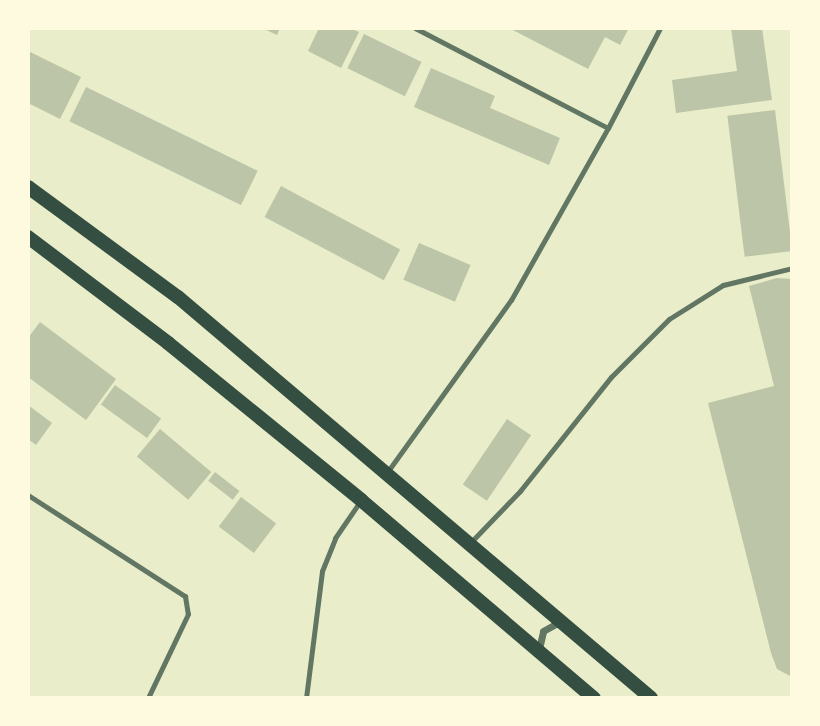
<!DOCTYPE html>
<html>
<head>
<meta charset="utf-8">
<style>
	body { margin:0 }
	#map { position:relative; width:820px; height:726px; overflow:hidden; background:#e9edc9; font-family:"Noto Sans",sans-serif }
	div>[style] { position:absolute }
	.building>* { inset:0; background:#bcc5a7; transform-origin:0 0 }
	.service>* { height:5px; margin:-2.5px; padding:0 2.5px; transform-origin:2.5px; border-radius:2.5px; background:#617663 }
	.minor>* { height:7px; margin:-3.5px; padding:0 3.5px; transform-origin:3.5px; border-radius:3.5px; background:#617663 }
	.secondary>* { height:14px; margin:-7px; padding:0 7px; transform-origin:7px; border-radius:7px; background:#344e41 }
	span { translate:-50% -50%; white-space:nowrap; text-align:center; line-height:1.15; -webkit-text-stroke:5px #fefae0; paint-order:stroke }
	.frame { position:absolute; inset:0; border:30px solid #fefae0; pointer-events:none }
</style>
</head>
<body>
<div id="map">
	<div class="building">
		<div style="clip-path:polygon(262px 28px,280px 28px,277px 35px)"></div>
		<div style="clip-path:polygon(319px 28px,350px 28px,359px 32px,341px 68px,308px 51px)"></div>
		<div style="clip-path:polygon(509px 28px,558px 30px,629px 28px,620px 45px,605px 37px,588px 69px)"></div>
		<div style="clip-path:polygon(731px 28px,762px 28px,772px 100px,676px 113px,672px 80px,737px 71px)"></div>
		<div style="left:364px;top:34px;width:64px;height:38px;rotate:26deg"></div>
		<div style="clip-path:polygon(28px 51px,81px 77px,60px 119px,28px 103px)"></div>
		<div style="clip-path:polygon(431px 68px,495px 96px,490px 108px,560px 138px,549px 165px,414px 107px)"></div>
		<div style="left:86px;top:87px;width:191px;height:38px;rotate:26deg"></div>
		<div style="left:775px;top:110px;width:142px;height:48px;rotate:83deg"></div>
		<div style="left:281px;top:186px;width:135px;height:35px;rotate:28deg"></div>
		<div style="left:419px;top:243px;width:56px;height:40px;rotate:23deg"></div>
		<div style="clip-path:polygon(777px 278px,792px 279px,792px 677px,777px 669px,771px 653px,708px 403px,774px 386px,749px 286px)"></div>
		<div style="clip-path:polygon(40px 322px,116px 379px,86px 420px,28px 377px,28px 338px)"></div>
		<div style="left:115px;top:385px;width:57px;height:24px;rotate:36deg"></div>
		<div style="clip-path:polygon(28px 405px,52px 423px,36px 445px,28px 439px)"></div>
		<div style="left:507px;top:419px;width:29px;height:79px;rotate:34deg"></div>
		<div style="left:160px;top:429px;width:67px;height:36px;rotate:40deg"></div>
		<div style="left:215px;top:472px;width:31px;height:11px;rotate:38deg"></div>
		<div style="left:241px;top:497px;width:44px;height:37px;rotate:37deg"></div>
	</div>
	<div class="service">
		<div style="left:415px;top:28px;width:217px;rotate:27.4deg"></div>
		<div style="left:388px;top:471px;width:211px;rotate:-54.3deg"></div>
		<div style="left:511px;top:300px;width:197px;rotate:-60.6deg"></div>
		<div style="left:608px;top:128px;width:113px;rotate:-62.5deg"></div>
		<div style="left:28px;top:495px;width:187px;rotate:32.8deg"></div>
		<div style="left:185px;top:596px;width:18px;rotate:81deg"></div>
		<div style="left:188px;top:614px;width:93px;rotate:115.5deg"></div>
		<div style="left:469px;top:544px;width:74px;rotate:-46.1deg"></div>
		<div style="left:520px;top:491px;width:146px;rotate:-51.4deg"></div>
		<div style="left:611px;top:377px;width:82px;rotate:-45deg"></div>
		<div style="left:669px;top:319px;width:64px;rotate:-32.2deg"></div>
		<div style="left:723px;top:285px;width:71px;rotate:-13.8deg"></div>
		<div style="left:306px;top:698px;width:128px;rotate:-82.8deg"></div>
		<div style="left:322px;top:571px;width:35px;rotate:-68deg"></div>
		<div style="left:335px;top:538px;width:46px;rotate:-55.6deg"></div>
	</div>
	<div class="minor">
		<div style="left:539px;top:649px;width:18px;rotate:-77deg"></div>
		<div style="left:543px;top:631px;width:18px;rotate:-29deg"></div>
	</div>
	<div class="secondary">
		<div style="left:28px;top:187px;width:186px;rotate:36.3deg"></div>
		<div style="left:178px;top:297px;width:620px;rotate:40.29deg"></div>
		<div style="left:28px;top:237px;width:176px;rotate:37.1deg"></div>
		<div style="left:168px;top:343px;width:249px;rotate:39.1deg"></div>
		<div style="left:361px;top:500px;width:306px;rotate:40.4deg"></div>
	</div>
	<div class="frame"></div>
</div>
</body>
</html>
